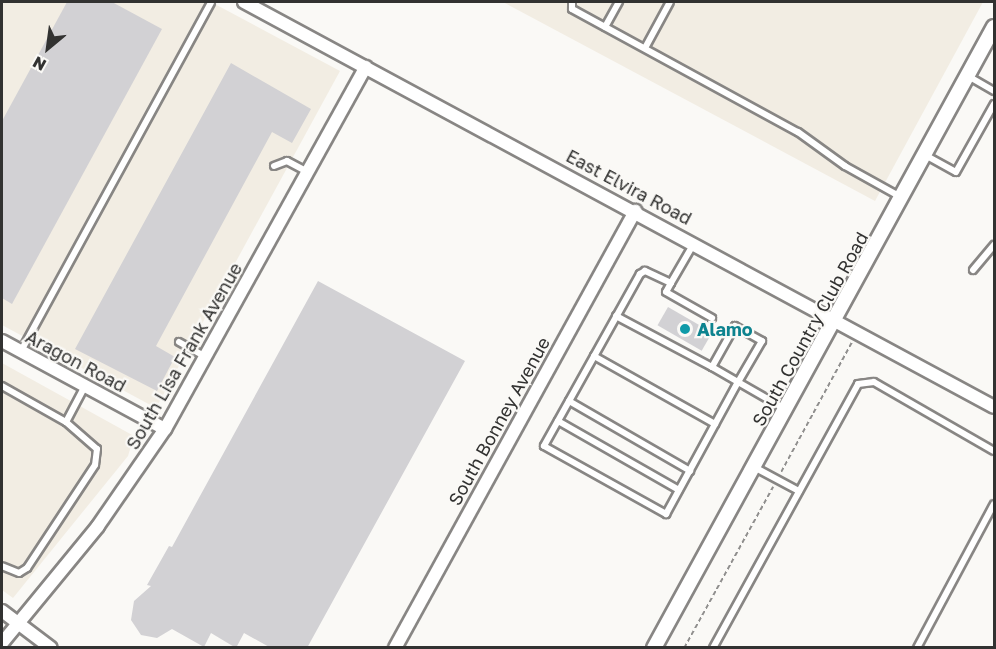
<!DOCTYPE html>
<html>
<head>
<meta charset="utf-8">
<style>
	body { margin:0 }
	#map { position:relative; width:996px; height:649px; overflow:hidden; background:#faf9f6; font-family:"Golos Text",sans-serif }
	div>[style] { position:absolute }
	.built>* { inset:0; background:#f2ede3 }
	.building>* { inset:0; background:#d2d1d4; transform-origin:0 0 }
	.path>* { height:1.5px; margin-top:-0.75px; transform-origin:0; background:repeating-linear-gradient(90deg,#8f8e8d 0 4.5px,transparent 0 7.5px) }
	.roads { filter:drop-shadow(2px 0 #888684) drop-shadow(-2px 0 #888684) drop-shadow(0 2px #888684) drop-shadow(0 -2px #888684) }
	.service>* { height:6px; margin:-3px; padding:0 3px; transform-origin:3px; border-radius:3px; background:#fff }
	.minor>* { height:12px; margin:-6px; padding:0 6px; transform-origin:6px; border-radius:6px; background:#fff }
	.tertiary>* { height:14px; margin:-7px; padding:0 7px; transform-origin:7px; border-radius:7px; background:#fff }
	.dots>* { width:16px; height:16px; translate:-50% -50%; box-sizing:border-box; border:3px solid #faf9f6; border-radius:50% }
	span { translate:-50% -50%; white-space:nowrap; text-align:center; line-height:1.15; -webkit-text-stroke:4.5px #faf9f6; paint-order:stroke }
	.street-label { font-size:18px; color:#323231 }
	.culture-label { font-size:18px; color:#0d838f; font-weight:700 }
	.left { translate:0 -50%; text-align:left }
	.frame { position:absolute; inset:0; border:3px solid #323231; pointer-events:none }
	.north { position:absolute; left:18px; top:18px; width:60px; height:60px; -webkit-text-stroke:4px #faf9f6; paint-order:stroke; rotate:209deg; font-size:16px; font-weight:700; line-height:24px; text-align:center; color:#323231 }
	.north::after { content:''; display:block; margin:auto; width:21px; height:27px; background:#323231; clip-path:polygon(50% 0,100% 100%,50% 72%,0 100%) }
</style>
</head>
<body>
<div id="map">
	<div class="built">
		<div style="clip-path:polygon(2px 2px,211px 2px,340px 71px,156px 408px,2px 325px)"></div>
		<div style="clip-path:polygon(503px 2px,983px 2px,875px 201px)"></div>
		<div style="clip-path:polygon(2px 363px,134px 436px,128px 456px,13px 598px,2px 590px)"></div>
	</div>
	<div class="building">
		<div style="clip-path:polygon(67px 2px,112px 2px,162px 29px,12px 304px,2px 298px,2px 121px)"></div>
		<div style="clip-path:polygon(231px 63px,311px 109px,292px 143px,272px 132px,156px 346px,175px 357px,157px 391px,75px 349px)"></div>
		<div style="clip-path:polygon(318px 281px,465px 361px,307px 648px,271px 648px,244px 633px,236px 648px,211px 633px,204px 647px,172px 629px,157px 638px,141px 635px,131px 620px,134px 601px,151px 586px,147px 585px,169px 546px,172px 547px)"></div>
		<div style="left:668px;top:307px;width:51px;height:21px;rotate:30deg"></div>
	</div>
	<div class="path">
		<div style="left:781px;top:472px;width:148px;rotate:-61.4deg"></div>
		<div style="left:684px;top:648px;width:184px;rotate:-61.1deg"></div>
	</div>
	<div class="roads">
		<div class="service">
			<div style="left:572px;top:2px;width:7px;rotate:90deg"></div>
			<div style="left:572px;top:9px;width:257px;rotate:28.6deg"></div>
			<div style="left:798px;top:132px;width:58px;rotate:35.9deg"></div>
			<div style="left:845px;top:166px;width:64px;rotate:29deg"></div>
			<div style="left:605px;top:27px;width:29px;rotate:-61deg"></div>
			<div style="left:645px;top:48px;width:52px;rotate:-61.5deg"></div>
			<div style="left:968px;top:76px;width:30px;rotate:30deg"></div>
			<div style="left:925px;top:155px;width:35px;rotate:29deg"></div>
			<div style="left:956px;top:172px;width:78px;rotate:-60.8deg"></div>
			<div style="left:274px;top:166px;width:14px;rotate:-21deg"></div>
			<div style="left:287px;top:161px;width:24px;rotate:28deg"></div>
			<div style="left:693px;top:245px;width:44px;rotate:120.1deg"></div>
			<div style="left:671px;top:283px;width:29px;rotate:-155deg"></div>
			<div style="left:645px;top:271px;width:6px;rotate:149deg"></div>
			<div style="left:640px;top:274px;width:197px;rotate:119.2deg"></div>
			<div style="left:544px;top:446px;width:140px;rotate:29.1deg"></div>
			<div style="left:666px;top:514px;width:150px;rotate:-61.4deg"></div>
			<div style="left:738px;top:382px;width:54px;rotate:29.9deg"></div>
			<div style="left:973px;top:270px;width:33px;rotate:-50deg"></div>
			<div style="left:671px;top:283px;width:10px;rotate:119deg"></div>
			<div style="left:666px;top:292px;width:53px;rotate:29.5deg"></div>
			<div style="left:616px;top:316px;width:109px;rotate:28deg"></div>
			<div style="left:735px;top:326px;width:31px;rotate:29deg"></div>
			<div style="left:762px;top:341px;width:48px;rotate:120.3deg"></div>
			<div style="left:738px;top:382px;width:30px;rotate:-150deg"></div>
			<div style="left:712px;top:367px;width:47px;rotate:-60.7deg"></div>
			<div style="left:179px;top:342px;width:31px;rotate:29deg"></div>
			<div style="left:21px;top:351px;width:397px;rotate:-61.4deg"></div>
			<div style="left:594px;top:356px;width:139px;rotate:29.3deg"></div>
			<div style="left:2px;top:386px;width:73px;rotate:29.4deg"></div>
			<div style="left:66px;top:422px;width:41px;rotate:41.1deg"></div>
			<div style="left:97px;top:449px;width:16px;rotate:97deg"></div>
			<div style="left:95px;top:465px;width:123px;rotate:123.4deg"></div>
			<div style="left:27px;top:568px;width:9px;rotate:148deg"></div>
			<div style="left:19px;top:573px;width:18px;rotate:-158deg"></div>
			<div style="left:569px;top:401px;width:140px;rotate:30deg"></div>
			<div style="left:558px;top:421px;width:139px;rotate:29.7deg"></div>
			<div style="left:66px;top:422px;width:41px;rotate:-62.2deg"></div>
			<div style="left:754px;top:467px;width:51px;rotate:28.1deg"></div>
			<div style="left:713px;top:648px;width:301px;rotate:-61.2deg"></div>
			<div style="left:858px;top:384px;width:16px;rotate:-7deg"></div>
			<div style="left:874px;top:382px;width:138px;rotate:29.9deg"></div>
			<div style="left:917px;top:648px;width:163px;rotate:-61.9deg"></div>
		</div>
		<div class="minor">
			<div style="left:244px;top:2px;width:852px;rotate:28.37deg"></div>
			<div style="left:2px;top:341px;width:185px;rotate:28.4deg"></div>
			<div style="left:2px;top:611px;width:61px;rotate:37.1deg"></div>
			<div style="left:2px;top:643px;width:151px;rotate:-50.6deg"></div>
			<div style="left:98px;top:526px;width:118px;rotate:-55.4deg"></div>
			<div style="left:165px;top:429px;width:414px;rotate:-61deg"></div>
			<div style="left:395px;top:648px;width:499px;rotate:-61.2deg"></div>
		</div>
		<div class="tertiary">
			<div style="left:654px;top:648px;width:708px;rotate:-61.3deg"></div>
		</div>
	</div>
	<div class="dots">
		<div style="left:685px;top:329px;background:#0f9aa8"></div>
	</div>
	<div class="street-label">
		<span style="left:629px;top:187px;rotate:28deg">East Elvira Road</span>
		<span style="left:810px;top:329px;rotate:-61deg">South Country Club Road</span>
		<span style="left:184px;top:356px;rotate:-60deg">South Lisa Frank Avenue</span>
		<span style="left:76px;top:361px;rotate:28deg">Aragon Road</span>
		<span style="left:499px;top:421px;rotate:-61deg">South Bonney Avenue</span>
	</div>
	<div class="culture-label">
		<span class="left" style="left:697px;top:329px">Alamo</span>
	</div>
	<div class="frame"></div>
	<div class="north">N</div>
</div>
</body>
</html>
